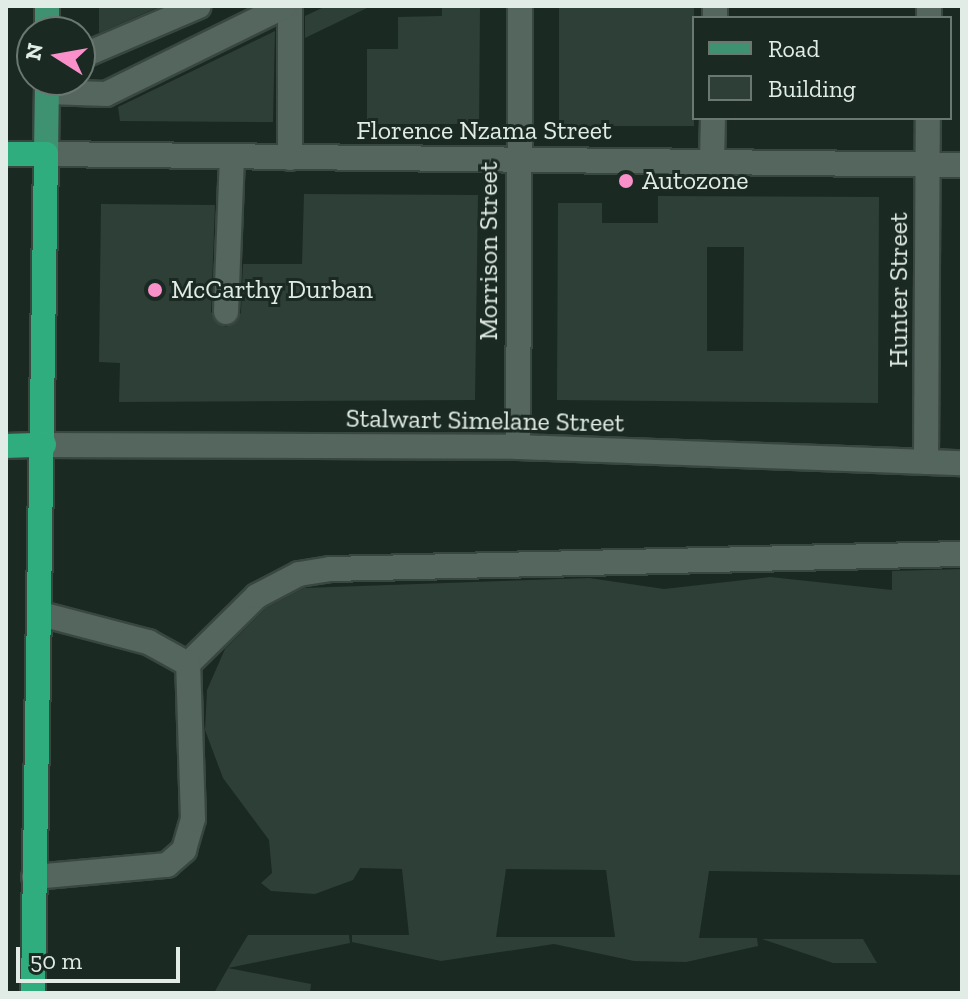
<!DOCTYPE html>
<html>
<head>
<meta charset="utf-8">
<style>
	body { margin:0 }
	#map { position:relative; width:968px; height:999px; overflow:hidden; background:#1a2a22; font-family:"Zilla Slab",serif }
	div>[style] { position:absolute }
	.building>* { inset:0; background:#2e3f37; transform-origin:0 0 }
	.roads { filter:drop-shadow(2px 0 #394741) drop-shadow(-2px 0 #394741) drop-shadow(0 2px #394741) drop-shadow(0 -2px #394741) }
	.minor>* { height:24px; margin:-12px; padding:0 12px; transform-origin:12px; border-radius:12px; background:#54665d }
	.major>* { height:24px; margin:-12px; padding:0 12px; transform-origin:12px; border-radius:12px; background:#3e9171 }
	.highway>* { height:24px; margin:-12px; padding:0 12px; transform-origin:12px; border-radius:12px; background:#30ad7e }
	.dots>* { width:22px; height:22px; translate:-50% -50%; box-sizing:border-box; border:4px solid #1a2a22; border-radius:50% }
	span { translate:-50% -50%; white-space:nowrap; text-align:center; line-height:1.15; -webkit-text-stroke:6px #1a2a22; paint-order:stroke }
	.street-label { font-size:26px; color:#e2ece7 }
	.poi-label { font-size:26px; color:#e2ece7 }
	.left { translate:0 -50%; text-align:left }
	.frame { position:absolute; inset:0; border:8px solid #e2ece7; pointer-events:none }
	.legend { position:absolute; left:692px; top:16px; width:260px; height:104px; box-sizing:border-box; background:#1a2a22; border:2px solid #6a7871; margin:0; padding:10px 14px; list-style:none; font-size:24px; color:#e2ece7 }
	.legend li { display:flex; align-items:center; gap:16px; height:40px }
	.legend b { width:40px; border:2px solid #6a7871 }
	.north { position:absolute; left:16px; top:16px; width:80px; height:80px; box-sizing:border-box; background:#1a2a22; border:2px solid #6a7871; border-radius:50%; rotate:281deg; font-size:22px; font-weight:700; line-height:32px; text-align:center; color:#e2ece7 }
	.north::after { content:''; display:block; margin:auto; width:28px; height:36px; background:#f990ca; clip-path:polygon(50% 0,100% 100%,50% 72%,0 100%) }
	.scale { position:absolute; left:16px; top:947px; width:164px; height:36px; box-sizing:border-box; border:4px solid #e2ece7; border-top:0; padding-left:10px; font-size:24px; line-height:28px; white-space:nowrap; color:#e2ece7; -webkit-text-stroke:6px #1a2a22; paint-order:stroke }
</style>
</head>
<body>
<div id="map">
	<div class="building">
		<div style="clip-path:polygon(99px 6px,161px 6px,99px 33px)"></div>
		<div style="clip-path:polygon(326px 6px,371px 6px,305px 38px,305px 16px)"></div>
		<div style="clip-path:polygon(442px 6px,480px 6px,479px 124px,367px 124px,367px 49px,398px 49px,398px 17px,442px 16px)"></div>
		<div style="left:559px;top:6px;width:135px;height:120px"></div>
		<div style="clip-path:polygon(275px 31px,273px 122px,120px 121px,118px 107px)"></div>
		<div style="clip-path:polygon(304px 194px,478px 195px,475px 400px,119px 402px,120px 363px,99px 362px,101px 204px,215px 205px,211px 312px,226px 327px,241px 313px,243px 264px,302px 264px)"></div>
		<div style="clip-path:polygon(evenodd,658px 196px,879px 197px,878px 403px,557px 400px,558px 203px,602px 203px,602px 223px,658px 223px,658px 196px,707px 247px,744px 247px,743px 351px,707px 351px,707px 247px)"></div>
		<div style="clip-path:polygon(evenodd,962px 569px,962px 875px,709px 871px,699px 938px,757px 938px,758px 946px,686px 962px,634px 961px,554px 944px,441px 961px,352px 942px,352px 935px,409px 935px,402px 869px,360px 868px,353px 880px,315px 894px,271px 891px,261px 883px,272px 873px,269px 840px,223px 778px,205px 730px,207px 690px,225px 649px,266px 608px,304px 588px,589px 578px,664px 589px,770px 577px,892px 590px,892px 571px,962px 569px,506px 869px,606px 870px,615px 937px,496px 937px,506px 869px)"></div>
		<div style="clip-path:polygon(248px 935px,349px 935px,350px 943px,228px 968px)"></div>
		<div style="clip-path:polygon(762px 939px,863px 939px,877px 963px,833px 963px)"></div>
		<div style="clip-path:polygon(228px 968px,311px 984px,310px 993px,214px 993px)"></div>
	</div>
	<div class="roads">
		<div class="minor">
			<div style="left:290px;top:6px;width:152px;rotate:90deg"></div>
			<div style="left:715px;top:18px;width:12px;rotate:-90deg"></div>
			<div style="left:929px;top:18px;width:12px;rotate:-90deg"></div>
			<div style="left:80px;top:57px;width:129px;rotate:-23.2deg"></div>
			<div style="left:47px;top:92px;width:59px;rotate:1.9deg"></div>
			<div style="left:106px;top:94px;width:199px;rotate:-26.2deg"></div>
			<div style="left:46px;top:154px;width:916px;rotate:0.69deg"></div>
			<div style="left:712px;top:161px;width:43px;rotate:-88.7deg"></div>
			<div style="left:226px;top:312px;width:155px;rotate:-87.8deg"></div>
			<div style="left:44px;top:445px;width:474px;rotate:0.2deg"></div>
			<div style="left:518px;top:447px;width:444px;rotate:2.1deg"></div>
			<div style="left:518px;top:447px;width:441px;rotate:-89.7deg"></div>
			<div style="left:926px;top:462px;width:344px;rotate:-89.7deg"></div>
			<div style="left:188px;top:664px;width:97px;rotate:-44.6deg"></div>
			<div style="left:257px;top:596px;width:47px;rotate:-27.6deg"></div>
			<div style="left:299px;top:574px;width:31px;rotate:-9deg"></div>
			<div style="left:330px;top:569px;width:632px;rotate:-1.36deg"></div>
			<div style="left:34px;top:877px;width:134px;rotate:-5.2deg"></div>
			<div style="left:167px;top:865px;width:23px;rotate:-41deg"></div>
			<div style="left:184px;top:850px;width:32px;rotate:-74deg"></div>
			<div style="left:193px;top:819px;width:155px;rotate:-91.8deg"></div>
			<div style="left:188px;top:664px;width:46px;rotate:-151.2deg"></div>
			<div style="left:148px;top:642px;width:111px;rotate:-165.3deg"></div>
		</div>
		<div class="major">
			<div style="left:47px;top:6px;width:26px;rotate:90deg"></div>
			<div style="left:46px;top:154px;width:74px;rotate:-89.2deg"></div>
		</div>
		<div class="highway">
			<div style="left:6px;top:154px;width:40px"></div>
			<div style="left:46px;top:154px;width:839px;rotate:90.89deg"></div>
			<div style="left:6px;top:446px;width:38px;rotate:-2deg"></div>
		</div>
	</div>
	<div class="dots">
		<div style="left:626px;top:181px;background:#f990ca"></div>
		<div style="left:155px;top:290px;background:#f990ca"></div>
	</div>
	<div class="street-label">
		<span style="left:484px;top:131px">Florence Nzama Street</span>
		<span style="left:489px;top:251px;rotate:-90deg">Morrison Street</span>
		<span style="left:899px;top:290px;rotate:-90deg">Hunter Street</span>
		<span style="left:485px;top:421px;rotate:1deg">Stalwart Simelane Street</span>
	</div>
	<div class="poi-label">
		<span class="left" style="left:642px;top:181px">Autozone</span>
		<span class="left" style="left:171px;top:290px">McCarthy Durban</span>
	</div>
	<div class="frame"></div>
	<ul class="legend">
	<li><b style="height:10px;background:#3e9171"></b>Road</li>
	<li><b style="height:22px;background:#2e3f37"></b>Building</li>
	</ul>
	<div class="north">N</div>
	<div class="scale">50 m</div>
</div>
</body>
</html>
